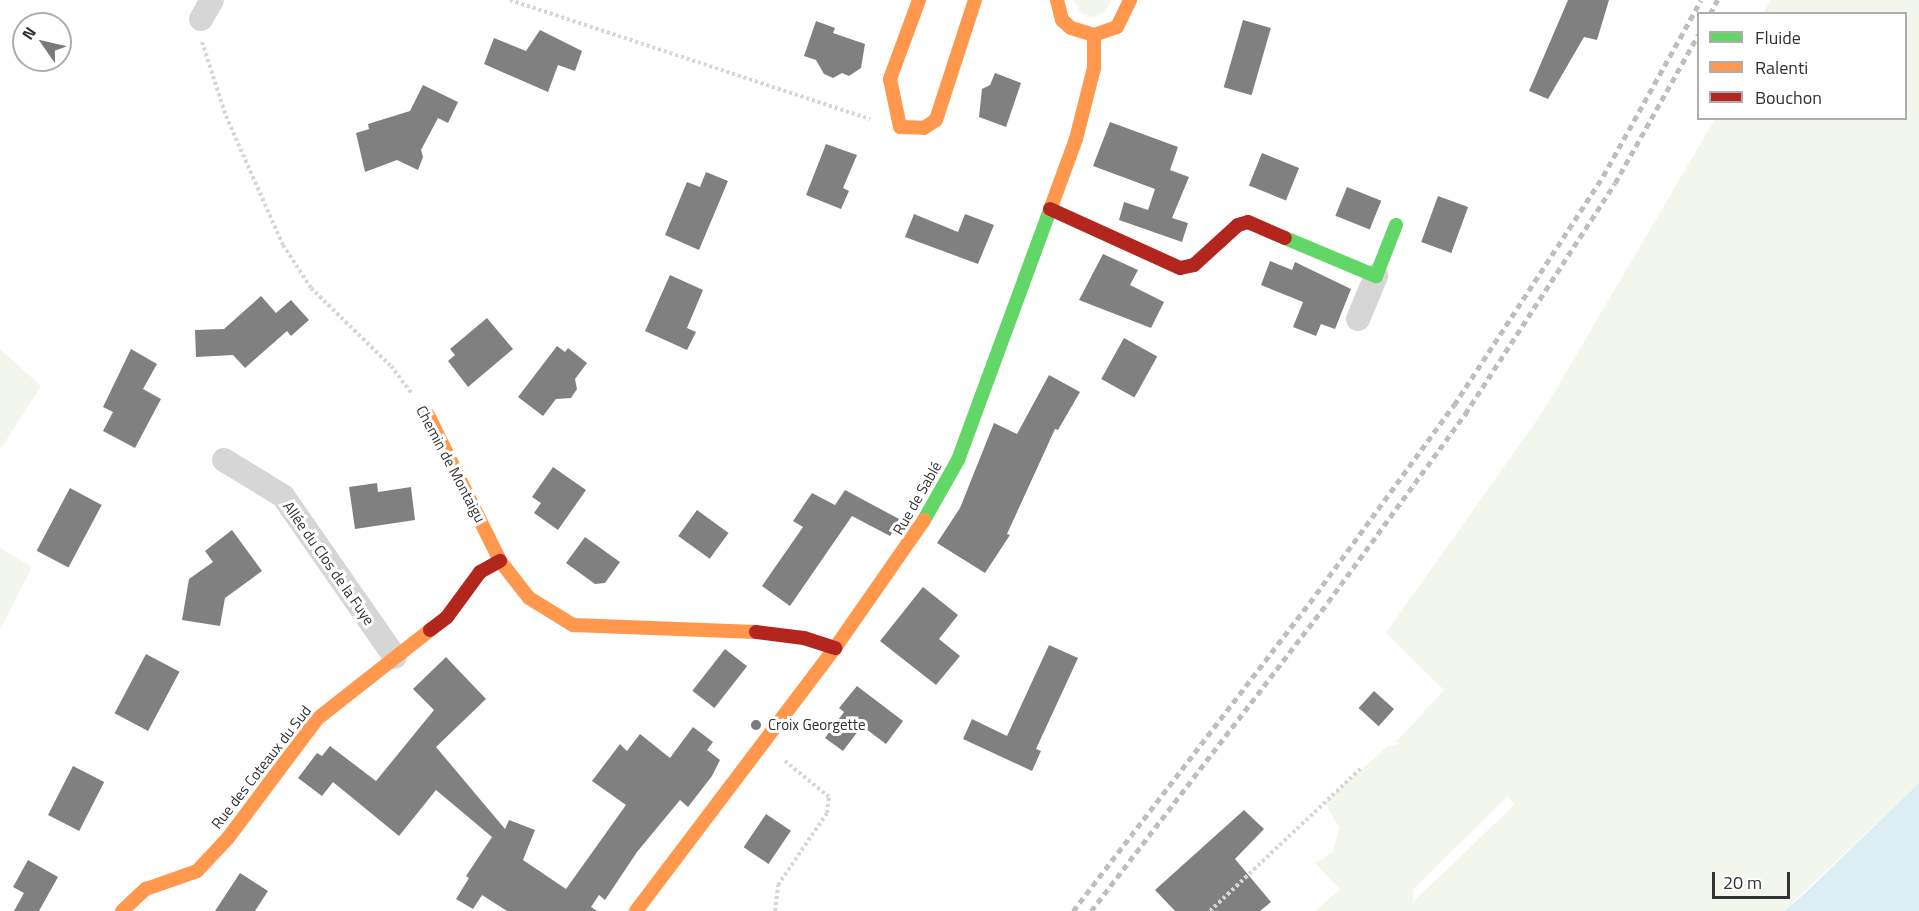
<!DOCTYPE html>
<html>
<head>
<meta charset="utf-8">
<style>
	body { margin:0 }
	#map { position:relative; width:1919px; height:911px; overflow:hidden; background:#fff; font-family:"Titillium Web",sans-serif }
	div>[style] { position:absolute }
	.green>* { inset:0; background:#f3f6ed }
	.water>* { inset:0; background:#daeef4 }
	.building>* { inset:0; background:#808080; transform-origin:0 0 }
	.path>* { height:4px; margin-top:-2px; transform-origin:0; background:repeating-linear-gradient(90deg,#d6d6d6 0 3px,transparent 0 6px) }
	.street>* { height:24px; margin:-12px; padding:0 12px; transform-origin:12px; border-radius:12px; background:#d6d6d6 }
	.fast>* { height:14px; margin:-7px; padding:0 7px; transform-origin:7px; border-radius:7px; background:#63d668 }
	.slow>* { height:14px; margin:-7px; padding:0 7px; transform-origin:7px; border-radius:7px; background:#ff974d }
	.jam>* { height:14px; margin:-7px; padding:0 7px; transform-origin:7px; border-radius:7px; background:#b3261e }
	.rail>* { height:4.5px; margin-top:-2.25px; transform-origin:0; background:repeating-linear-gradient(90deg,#bebebe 0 6px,transparent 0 10.5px) }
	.dots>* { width:16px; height:16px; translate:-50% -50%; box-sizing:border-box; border:3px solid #fff; border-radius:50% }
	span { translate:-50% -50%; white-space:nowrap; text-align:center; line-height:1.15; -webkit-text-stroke:6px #fff; paint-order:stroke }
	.street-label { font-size:15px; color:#323232 }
	.poi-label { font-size:15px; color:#323232 }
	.left { translate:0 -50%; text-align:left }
	.legend { position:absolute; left:1697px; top:12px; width:210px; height:108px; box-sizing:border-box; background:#fff; border:2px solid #adadad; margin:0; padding:8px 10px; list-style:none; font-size:18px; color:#323232 }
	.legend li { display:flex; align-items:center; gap:12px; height:30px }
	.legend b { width:30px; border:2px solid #adadad }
	.north { position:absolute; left:12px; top:12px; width:60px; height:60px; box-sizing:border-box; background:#fff; border:2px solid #adadad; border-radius:50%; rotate:304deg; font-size:16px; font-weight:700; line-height:24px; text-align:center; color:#323232 }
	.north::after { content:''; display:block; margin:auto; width:21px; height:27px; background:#7a7a7a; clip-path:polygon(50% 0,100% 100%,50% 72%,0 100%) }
	.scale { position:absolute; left:1712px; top:872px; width:78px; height:27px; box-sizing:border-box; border:3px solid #323232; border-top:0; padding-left:8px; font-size:18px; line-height:21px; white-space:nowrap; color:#323232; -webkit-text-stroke:4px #fff; paint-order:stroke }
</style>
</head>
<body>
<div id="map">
	<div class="green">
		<div style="clip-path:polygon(1073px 0,1111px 0,1111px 1px,1105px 12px,1094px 17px,1082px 14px)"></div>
		<div style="clip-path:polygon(evenodd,1770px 0,1919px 0,1919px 783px,1784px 911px,1316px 911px,1340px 889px,1315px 863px,1333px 852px,1339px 828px,1325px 802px,1388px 746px,1399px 744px,1396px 742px,1444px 690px,1386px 633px,1542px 413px,1715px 119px,1906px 118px,1906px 14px,1764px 13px,1770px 0,1508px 796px,1514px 805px,1413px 902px,1413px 890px,1508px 796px)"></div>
		<div style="clip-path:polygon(0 349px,41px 386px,0 450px)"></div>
		<div style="clip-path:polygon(0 548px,32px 567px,0 630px)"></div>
	</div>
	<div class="water">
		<div style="clip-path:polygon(1919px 783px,1919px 911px,1784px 911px,1803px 895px)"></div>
	</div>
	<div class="building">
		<div style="clip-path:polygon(1568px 0,1609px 0,1597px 40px,1584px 37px,1548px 99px,1529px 91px)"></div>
		<div style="left:1243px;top:20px;width:29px;height:70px;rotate:16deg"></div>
		<div style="clip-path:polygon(816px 21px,835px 28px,833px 33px,865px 44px,861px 68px,849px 76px,842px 73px,833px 78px,824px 74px,816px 60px,804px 56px)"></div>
		<div style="clip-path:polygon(540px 30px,582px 51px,575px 71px,558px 65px,548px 92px,484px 64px,494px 38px,526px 51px)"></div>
		<div style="clip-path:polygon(995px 73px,1021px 83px,1006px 127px,979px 117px,982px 89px,990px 85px)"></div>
		<div style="clip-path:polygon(423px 85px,458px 102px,448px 123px,438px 118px,421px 150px,423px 157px,418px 170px,397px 160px,365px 172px,356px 133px,369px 129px,368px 124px,410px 111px)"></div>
		<div style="clip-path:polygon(1110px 122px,1178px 147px,1170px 170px,1189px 177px,1172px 218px,1188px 223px,1182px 242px,1119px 220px,1124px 202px,1148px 210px,1155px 189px,1093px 166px)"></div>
		<div style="clip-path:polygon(826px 144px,857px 155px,843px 188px,849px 191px,841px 209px,806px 195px)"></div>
		<div style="left:1262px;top:153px;width:40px;height:35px;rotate:22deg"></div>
		<div style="clip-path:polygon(706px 172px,728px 181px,699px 250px,665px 235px,687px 182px,700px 187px)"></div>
		<div style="left:1347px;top:187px;width:37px;height:31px;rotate:22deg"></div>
		<div style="left:1438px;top:196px;width:32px;height:49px;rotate:20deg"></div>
		<div style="clip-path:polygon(914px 214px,958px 232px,965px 214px,994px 225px,978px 264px,905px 237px)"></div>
		<div style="clip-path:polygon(1103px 254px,1138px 270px,1130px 285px,1164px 302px,1151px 328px,1079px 300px)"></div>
		<div style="clip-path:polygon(1270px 261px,1292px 270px,1295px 262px,1351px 289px,1335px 329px,1321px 324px,1316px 336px,1293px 327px,1303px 302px,1261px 285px)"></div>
		<div style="clip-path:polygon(670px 275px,703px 290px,687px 328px,696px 332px,687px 350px,645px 331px)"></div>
		<div style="clip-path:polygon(261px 296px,276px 313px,291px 300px,309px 320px,291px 336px,287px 331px,245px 368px,233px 355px,196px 357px,195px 330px,224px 329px)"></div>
		<div style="clip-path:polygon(487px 318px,513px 349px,468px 387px,448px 361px,455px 355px,450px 349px)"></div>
		<div style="left:1124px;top:338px;width:38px;height:47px;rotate:29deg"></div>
		<div style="clip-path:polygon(557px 346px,565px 352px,568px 348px,587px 363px,575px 379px,577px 389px,571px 398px,556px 399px,543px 416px,518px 397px)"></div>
		<div style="clip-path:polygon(131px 349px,157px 364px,143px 389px,161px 399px,135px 448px,103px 431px,113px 412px,103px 407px)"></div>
		<div style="clip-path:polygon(1049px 375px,1080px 392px,1058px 430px,1055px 429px,1007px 534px,1010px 535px,985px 573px,937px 543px,960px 508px,994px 423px,1017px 434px)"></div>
		<div style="clip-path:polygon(553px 467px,586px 490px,558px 530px,534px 513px,541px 503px,532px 497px)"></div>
		<div style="clip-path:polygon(377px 483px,378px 492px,411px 487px,415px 520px,355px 529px,349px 487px)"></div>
		<div style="left:70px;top:488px;width:36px;height:71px;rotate:28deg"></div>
		<div style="clip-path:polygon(845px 490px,901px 520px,890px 536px,852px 516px,790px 606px,762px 586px,803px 527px,793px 521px,812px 493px,835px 505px)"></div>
		<div style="left:697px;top:510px;width:39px;height:32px;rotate:36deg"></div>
		<div style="clip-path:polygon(232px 530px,262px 571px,225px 598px,220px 626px,182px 620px,189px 579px,213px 562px,205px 551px)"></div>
		<div style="clip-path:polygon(585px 537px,620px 562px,605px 583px,595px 584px,566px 563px)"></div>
		<div style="clip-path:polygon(923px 587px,958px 615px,939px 639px,960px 656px,936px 685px,880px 641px)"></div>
		<div style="clip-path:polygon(1049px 645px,1078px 658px,1036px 749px,1041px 751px,1032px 771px,963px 739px,972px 719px,1007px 736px)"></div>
		<div style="left:725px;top:649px;width:28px;height:53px;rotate:38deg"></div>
		<div style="left:146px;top:654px;width:38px;height:67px;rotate:28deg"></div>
		<div style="clip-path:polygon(446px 657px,486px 699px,436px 747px,505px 829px,509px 820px,535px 830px,523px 860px,566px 889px,626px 805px,592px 781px,620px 744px,627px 751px,640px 734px,670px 758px,693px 727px,713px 742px,707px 750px,720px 760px,712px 776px,688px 807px,680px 800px,637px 852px,605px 900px,599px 895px,591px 907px,597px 911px,507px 911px,482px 895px,473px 909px,456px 899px,469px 878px,466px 876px,492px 837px,436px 790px,399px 836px,333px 782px,322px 796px,298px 778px,317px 753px,322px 756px,330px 746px,376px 781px,434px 710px,413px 689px)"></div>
		<div style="clip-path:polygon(857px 686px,903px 721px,886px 744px,862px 726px,843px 751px,825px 738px,844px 712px,839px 708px)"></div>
		<div style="left:1374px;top:691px;width:27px;height:23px;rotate:42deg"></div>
		<div style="left:73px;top:766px;width:35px;height:55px;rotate:27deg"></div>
		<div style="clip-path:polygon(1244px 810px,1264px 829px,1235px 859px,1271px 902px,1260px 911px,1175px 911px,1155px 890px)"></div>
		<div style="left:766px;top:814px;width:30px;height:40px;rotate:34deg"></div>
		<div style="clip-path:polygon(28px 860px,58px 877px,39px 911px,14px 911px,24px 893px,13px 887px)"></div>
		<div style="clip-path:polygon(240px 873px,268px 891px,255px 911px,215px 911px)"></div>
	</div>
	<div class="path">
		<div style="left:510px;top:0;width:379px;rotate:18.3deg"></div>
		<div style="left:202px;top:42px;width:78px;rotate:72deg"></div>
		<div style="left:226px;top:116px;width:141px;rotate:66.2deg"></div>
		<div style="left:283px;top:245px;width:51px;rotate:56.9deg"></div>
		<div style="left:311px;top:288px;width:112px;rotate:44.3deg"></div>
		<div style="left:391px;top:366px;width:34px;rotate:53deg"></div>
		<div style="left:775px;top:911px;width:26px;rotate:-83deg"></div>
		<div style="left:778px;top:885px;width:87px;rotate:-55.8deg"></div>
		<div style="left:827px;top:813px;width:16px;rotate:-83deg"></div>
		<div style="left:829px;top:797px;width:57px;rotate:-140.7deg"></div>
		<div style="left:1210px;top:911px;width:208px;rotate:-43.4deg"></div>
	</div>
	<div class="street">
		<div style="left:201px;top:19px;width:22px;rotate:-60deg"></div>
		<div style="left:1358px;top:319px;width:47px;rotate:-67.3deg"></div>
		<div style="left:224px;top:460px;width:69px;rotate:31.4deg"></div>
		<div style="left:283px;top:496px;width:196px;rotate:55.2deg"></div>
	</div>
	<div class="fast">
		<div style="left:1285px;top:238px;width:99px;rotate:22.7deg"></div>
		<div style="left:1376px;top:276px;width:55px;rotate:-68.6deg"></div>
		<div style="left:924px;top:520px;width:69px;rotate:-60.5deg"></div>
		<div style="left:958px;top:460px;width:266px;rotate:-69.8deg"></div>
	</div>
	<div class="slow">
		<div style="left:919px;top:0;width:84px;rotate:110.2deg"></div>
		<div style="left:890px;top:79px;width:49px;rotate:78.2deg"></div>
		<div style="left:900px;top:127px;width:24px;rotate:2deg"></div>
		<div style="left:924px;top:128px;width:14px;rotate:-34deg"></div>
		<div style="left:936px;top:120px;width:126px;rotate:-72deg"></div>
		<div style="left:1057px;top:0;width:21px;rotate:76deg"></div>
		<div style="left:1062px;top:20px;width:12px;rotate:42deg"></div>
		<div style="left:1071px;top:28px;width:24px;rotate:17deg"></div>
		<div style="left:1094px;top:35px;width:24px;rotate:-19deg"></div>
		<div style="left:1117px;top:27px;width:30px;rotate:-64deg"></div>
		<div style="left:1050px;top:210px;width:76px;rotate:-69.9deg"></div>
		<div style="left:1076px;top:139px;width:73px;rotate:-75.8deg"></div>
		<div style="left:1094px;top:68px;width:33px;rotate:-90deg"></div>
		<div style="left:428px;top:415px;width:163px;rotate:63.7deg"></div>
		<div style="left:500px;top:561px;width:47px;rotate:51.9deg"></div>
		<div style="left:529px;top:598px;width:52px;rotate:31.5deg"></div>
		<div style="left:573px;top:625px;width:183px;rotate:2.2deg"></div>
		<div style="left:122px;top:911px;width:33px;rotate:-43deg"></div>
		<div style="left:146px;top:889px;width:54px;rotate:-19.4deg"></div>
		<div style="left:197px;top:871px;width:45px;rotate:-46.8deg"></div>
		<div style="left:228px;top:838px;width:149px;rotate:-53.2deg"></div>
		<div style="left:317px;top:719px;width:144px;rotate:-38.2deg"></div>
		<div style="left:636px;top:911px;width:330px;rotate:-52.9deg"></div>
		<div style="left:835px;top:648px;width:156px;rotate:-55.2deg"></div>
	</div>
	<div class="jam">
		<div style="left:1050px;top:209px;width:143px;rotate:24.4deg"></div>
		<div style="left:1180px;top:268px;width:14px;rotate:-12deg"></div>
		<div style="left:1194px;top:265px;width:59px;rotate:-42.3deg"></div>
		<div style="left:1238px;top:225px;width:10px;rotate:-17deg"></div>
		<div style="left:1248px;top:222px;width:40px;rotate:23.4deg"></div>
		<div style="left:430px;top:630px;width:21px;rotate:-37deg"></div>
		<div style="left:447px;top:617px;width:56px;rotate:-53.7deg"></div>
		<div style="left:480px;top:572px;width:23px;rotate:-29deg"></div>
		<div style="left:756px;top:632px;width:48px;rotate:7.1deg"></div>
		<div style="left:804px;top:638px;width:33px;rotate:18deg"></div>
	</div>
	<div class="rail">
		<div style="left:1710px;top:14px;width:16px;rotate:-63deg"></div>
		<div style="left:1073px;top:911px;width:399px;rotate:-52.5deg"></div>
		<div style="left:1316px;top:594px;width:234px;rotate:-53.9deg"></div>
		<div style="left:1454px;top:405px;width:273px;rotate:-56.9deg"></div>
		<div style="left:1603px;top:176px;width:201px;rotate:-60.9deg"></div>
		<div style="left:1091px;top:911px;width:389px;rotate:-52.5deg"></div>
		<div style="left:1328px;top:602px;width:233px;rotate:-53.9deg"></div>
		<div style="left:1465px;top:414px;width:275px;rotate:-57deg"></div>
		<div style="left:1615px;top:183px;width:170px;rotate:-60.7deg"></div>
	</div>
	<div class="dots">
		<div style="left:756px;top:725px;background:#7a7a7a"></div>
	</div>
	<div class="street-label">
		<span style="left:451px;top:464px;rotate:62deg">Chemin de Montaigu</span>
		<span style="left:917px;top:498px;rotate:-60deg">Rue de Sablé</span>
		<span style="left:329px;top:563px;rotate:55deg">Allée du Clos de la Fuye</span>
		<span style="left:261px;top:767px;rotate:-52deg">Rue des Coteaux du Sud</span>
	</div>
	<div class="poi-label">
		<span class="left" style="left:768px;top:725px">Croix Georgette</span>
	</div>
	<ul class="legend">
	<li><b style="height:8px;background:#63d668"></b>Fluide</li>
	<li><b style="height:8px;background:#ff974d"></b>Ralenti</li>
	<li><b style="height:8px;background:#b3261e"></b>Bouchon</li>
	</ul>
	<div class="north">N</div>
	<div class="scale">20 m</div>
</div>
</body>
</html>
